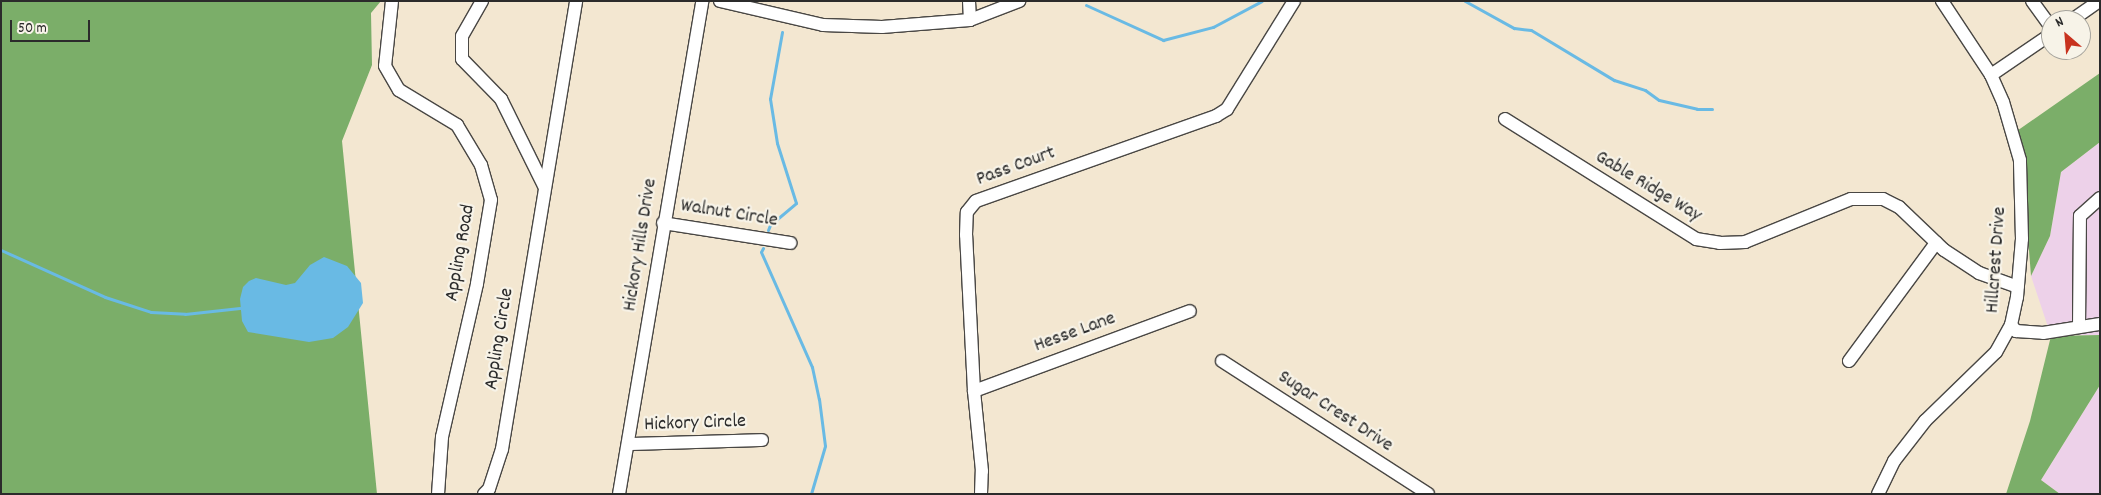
<!DOCTYPE html>
<html>
<head>
<meta charset="utf-8">
<style>
	body { margin:0 }
	#map { position:relative; width:2101px; height:495px; overflow:hidden; background:#f3e7d1; font-family:Dekko,sans-serif }
	div>[style] { position:absolute }
	.built>* { inset:0; background:#edd1e9 }
	.forest>* { inset:0; background:#7bae69 }
	.water>* { inset:0; background:#69bae4 }
	.stream>* { height:3px; margin:-1.5px; padding:0 1.5px; transform-origin:1.5px; border-radius:1.5px; background:#69bae4 }
	.roads { filter:drop-shadow(1px 0 #494744) drop-shadow(-1px 0 #494744) drop-shadow(0 1px #494744) drop-shadow(0 -1px #494744) }
	.minor>* { height:12px; margin:-6px; padding:0 6px; transform-origin:6px; border-radius:6px; background:#fff }
	span { translate:-50% -50%; white-space:nowrap; text-align:center; line-height:1.15; -webkit-text-stroke:4.5px #f7f3e8; paint-order:stroke }
	.street-label { font-size:20px; color:#2b2b2b }
	.frame { position:absolute; inset:0; border:2px solid #2b2b2b; pointer-events:none }
	.north { position:absolute; left:2041px; top:10px; width:50px; height:50px; box-sizing:border-box; background:#f7f3e8; border:1px solid #a5a39c; border-radius:50%; rotate:333deg; font-size:14px; font-weight:700; line-height:20px; text-align:center; color:#2b2b2b }
	.north::after { content:''; display:block; margin:auto; width:18px; height:22px; background:#c8321e; clip-path:polygon(50% 0,100% 100%,50% 72%,0 100%) }
	.scale { position:absolute; left:10px; top:20px; width:80px; height:22px; box-sizing:border-box; border:2px solid #2b2b2b; border-top:0; padding-left:6px; font-size:15px; line-height:18px; white-space:nowrap; color:#2b2b2b; -webkit-text-stroke:4px #f7f3e8; paint-order:stroke }
</style>
</head>
<body>
<div id="map">
	<div class="built">
		<div style="clip-path:polygon(2100px 142px,2100px 335px,2051px 336px,2031px 276px,2050px 236px,2061px 172px)"></div>
		<div style="clip-path:polygon(2100px 385px,2100px 494px,2060px 494px,2041px 480px)"></div>
	</div>
	<div class="forest">
		<div style="clip-path:polygon(1px 1px,381px 1px,371px 13px,372px 65px,342px 141px,377px 494px,1px 494px)"></div>
		<div style="clip-path:polygon(2100px 73px,2100px 142px,2061px 172px,2050px 236px,2031px 276px,2021px 147px,2014px 133px)"></div>
		<div style="clip-path:polygon(2100px 335px,2100px 385px,2041px 480px,2060px 494px,2006px 494px,2030px 421px,2051px 336px)"></div>
	</div>
	<div class="water">
		<div style="clip-path:polygon(324px 257px,347px 266px,361px 283px,363px 303px,348px 327px,333px 338px,309px 342px,248px 332px,242px 321px,240px 299px,243px 287px,249px 281px,256px 278px,286px 285px,295px 283px,310px 265px)"></div>
	</div>
	<div class="stream">
		<div style="left:1465px;top:1px;width:56px;rotate:28.9deg"></div>
		<div style="left:1514px;top:28px;width:17px;rotate:7deg"></div>
		<div style="left:1531px;top:30px;width:97px;rotate:31.1deg"></div>
		<div style="left:1614px;top:80px;width:33px;rotate:18deg"></div>
		<div style="left:1645px;top:90px;width:17px;rotate:36deg"></div>
		<div style="left:1659px;top:100px;width:39px;rotate:13deg"></div>
		<div style="left:1697px;top:109px;width:15px"></div>
		<div style="left:1086px;top:5px;width:85px;rotate:24.4deg"></div>
		<div style="left:1163px;top:40px;width:52px;rotate:-14.6deg"></div>
		<div style="left:1213px;top:27px;width:55px;rotate:-28deg"></div>
		<div style="left:768px;top:230px;width:5px;rotate:-68deg"></div>
		<div style="left:770px;top:225px;width:34px;rotate:-40deg"></div>
		<div style="left:796px;top:203px;width:63px;rotate:-107.6deg"></div>
		<div style="left:777px;top:143px;width:45px;rotate:-99deg"></div>
		<div style="left:770px;top:99px;width:68px;rotate:-79.8deg"></div>
		<div style="left:763px;top:248px;width:4px;rotate:117deg"></div>
		<div style="left:761px;top:252px;width:126px;rotate:66.1deg"></div>
		<div style="left:812px;top:367px;width:33px;rotate:78deg"></div>
		<div style="left:819px;top:399px;width:47px;rotate:82.7deg"></div>
		<div style="left:825px;top:446px;width:50px;rotate:106.3deg"></div>
		<div style="left:1px;top:250px;width:114px;rotate:24.3deg"></div>
		<div style="left:105px;top:297px;width:48px;rotate:18.1deg"></div>
		<div style="left:151px;top:312px;width:34px;rotate:3deg"></div>
		<div style="left:185px;top:314px;width:55px;rotate:-6.2deg"></div>
	</div>
	<div class="roads">
		<div class="minor">
			<div style="left:392px;top:1px;width:65px;rotate:96.1deg"></div>
			<div style="left:385px;top:66px;width:28px;rotate:60deg"></div>
			<div style="left:399px;top:90px;width:68px;rotate:31.1deg"></div>
			<div style="left:457px;top:125px;width:47px;rotate:59deg"></div>
			<div style="left:481px;top:165px;width:36px;rotate:74deg"></div>
			<div style="left:491px;top:200px;width:85px;rotate:99.5deg"></div>
			<div style="left:477px;top:284px;width:157px;rotate:102.9deg"></div>
			<div style="left:442px;top:437px;width:57px;rotate:94deg"></div>
			<div style="left:482px;top:1px;width:40px;rotate:119.7deg"></div>
			<div style="left:462px;top:36px;width:23px;rotate:90deg"></div>
			<div style="left:462px;top:59px;width:56px;rotate:45.7deg"></div>
			<div style="left:501px;top:99px;width:97px;rotate:63.7deg"></div>
			<div style="left:720px;top:1px;width:106px;rotate:13.1deg"></div>
			<div style="left:823px;top:25px;width:59px;rotate:1.9deg"></div>
			<div style="left:882px;top:27px;width:88px;rotate:-4.5deg"></div>
			<div style="left:970px;top:20px;width:53px;rotate:-21.2deg"></div>
			<div style="left:969px;top:1px;width:19px;rotate:87deg"></div>
			<div style="left:2032px;top:1px;width:32px;rotate:54deg"></div>
			<div style="left:2072px;top:20px;width:33px;rotate:-35deg"></div>
			<div style="left:1991px;top:75px;width:73px;rotate:-34.3deg"></div>
			<div style="left:1505px;top:119px;width:226px;rotate:32.1deg"></div>
			<div style="left:1696px;top:239px;width:24px;rotate:9deg"></div>
			<div style="left:1720px;top:243px;width:25px;rotate:-2deg"></div>
			<div style="left:1745px;top:242px;width:114px;rotate:-22.1deg"></div>
			<div style="left:1851px;top:199px;width:32px"></div>
			<div style="left:1883px;top:199px;width:18px;rotate:27deg"></div>
			<div style="left:1899px;top:207px;width:62px;rotate:43.7deg"></div>
			<div style="left:1944px;top:250px;width:42px;rotate:33.3deg"></div>
			<div style="left:1979px;top:273px;width:41px;rotate:19.7deg"></div>
			<div style="left:663px;top:223px;width:129px;rotate:8.9deg"></div>
			<div style="left:2011px;top:325px;width:8px;rotate:50deg"></div>
			<div style="left:2016px;top:331px;width:27px;rotate:4deg"></div>
			<div style="left:2043px;top:333px;width:58px;rotate:-9deg"></div>
			<div style="left:2079px;top:327px;width:111px;rotate:-89.5deg"></div>
			<div style="left:2080px;top:216px;width:27px;rotate:-42deg"></div>
			<div style="left:1222px;top:361px;width:245px;rotate:32.8deg"></div>
			<div style="left:1849px;top:361px;width:147px;rotate:-53.6deg"></div>
			<div style="left:974px;top:391px;width:230px;rotate:-20.3deg"></div>
			<div style="left:629px;top:444px;width:133px;rotate:-1.7deg"></div>
			<div style="left:484px;top:494px;width:7px;rotate:-45deg"></div>
			<div style="left:489px;top:489px;width:42px;rotate:-72deg"></div>
			<div style="left:502px;top:449px;width:454px;rotate:-80.6deg"></div>
			<div style="left:619px;top:494px;width:500px;rotate:-80.4deg"></div>
			<div style="left:981px;top:494px;width:23px;rotate:-88deg"></div>
			<div style="left:982px;top:471px;width:80px;rotate:-95.7deg"></div>
			<div style="left:974px;top:391px;width:156px;rotate:-92.9deg"></div>
			<div style="left:966px;top:235px;width:23px;rotate:-88deg"></div>
			<div style="left:967px;top:212px;width:14px;rotate:-51deg"></div>
			<div style="left:976px;top:201px;width:255px;rotate:-19.5deg"></div>
			<div style="left:1216px;top:116px;width:13px;rotate:-32deg"></div>
			<div style="left:1227px;top:109px;width:127px;rotate:-58.2deg"></div>
			<div style="left:1878px;top:494px;width:37px;rotate:-64deg"></div>
			<div style="left:1894px;top:461px;width:51px;rotate:-52.2deg"></div>
			<div style="left:1925px;top:421px;width:99px;rotate:-44.2deg"></div>
			<div style="left:1996px;top:352px;width:31px;rotate:-61deg"></div>
			<div style="left:2011px;top:325px;width:29px;rotate:-78deg"></div>
			<div style="left:2017px;top:297px;width:58px;rotate:-85.1deg"></div>
			<div style="left:2022px;top:239px;width:79px;rotate:-91.5deg"></div>
			<div style="left:2020px;top:160px;width:60px;rotate:-106.3deg"></div>
			<div style="left:2003px;top:102px;width:30px;rotate:-114deg"></div>
			<div style="left:1991px;top:75px;width:89px;rotate:-123.5deg"></div>
		</div>
	</div>
	<div class="street-label">
		<span style="left:1016px;top:167px;rotate:-20deg">Pass Court</span>
		<span style="left:1648px;top:187px;rotate:31deg">Gable Ridge Way</span>
		<span style="left:729px;top:214px;rotate:9deg">Walnut Circle</span>
		<span style="left:641px;top:245px;rotate:-81deg">Hickory Hills Drive</span>
		<span style="left:461px;top:253px;rotate:-80deg">Appling Road</span>
		<span style="left:1997px;top:260px;rotate:-86deg">Hillcrest Drive</span>
		<span style="left:1075px;top:333px;rotate:-20deg">Hesse Lane</span>
		<span style="left:500px;top:339px;rotate:-81deg">Appling Circle</span>
		<span style="left:1335px;top:412px;rotate:33deg">Sugar Crest Drive</span>
		<span style="left:695px;top:424px;rotate:-2deg">Hickory Circle</span>
	</div>
	<div class="frame"></div>
	<div class="north">N</div>
	<div class="scale">50 m</div>
</div>
</body>
</html>
